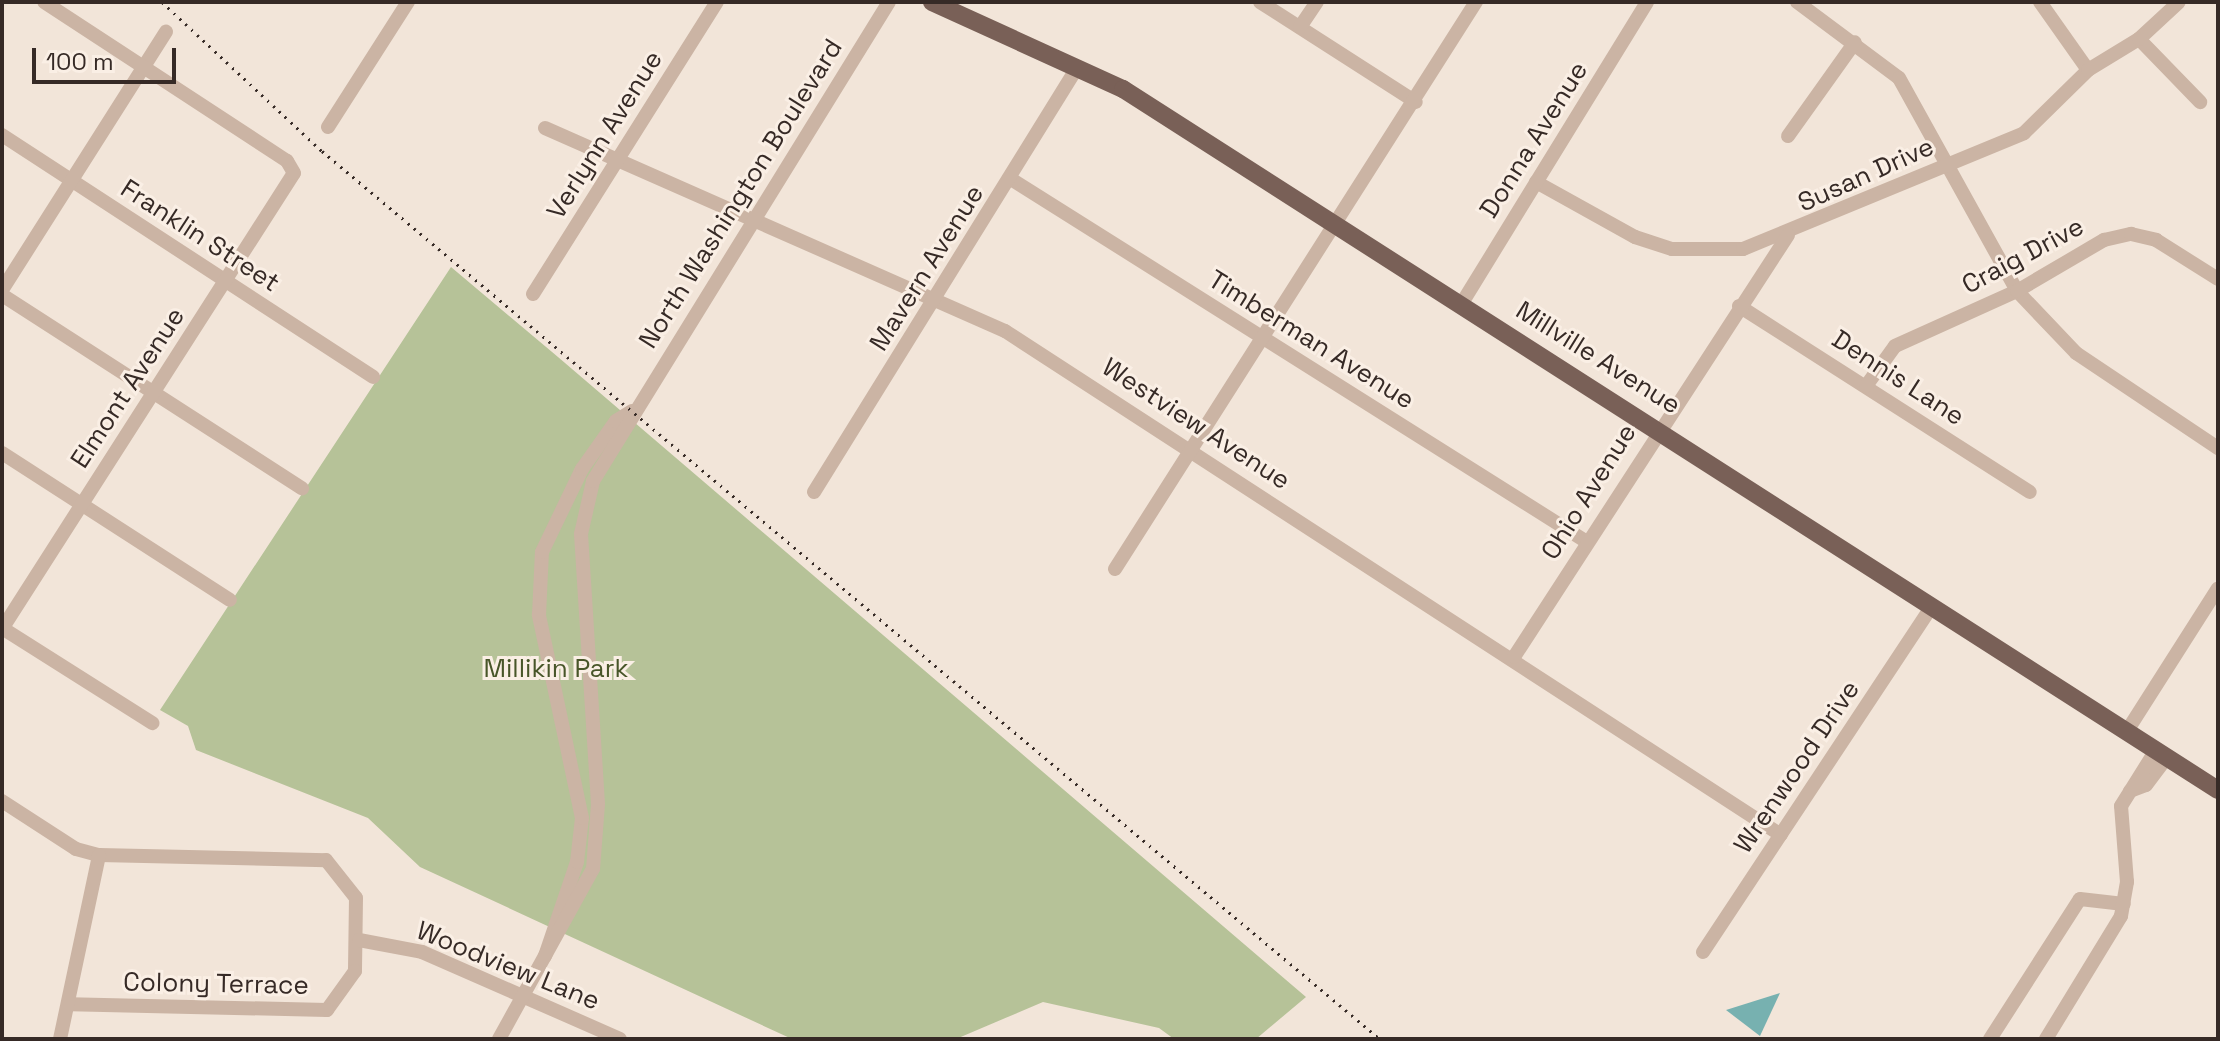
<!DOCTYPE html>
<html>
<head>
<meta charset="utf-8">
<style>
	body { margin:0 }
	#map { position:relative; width:2220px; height:1041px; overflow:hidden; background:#f2e5d9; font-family:"Space Grotesk",sans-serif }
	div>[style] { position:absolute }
	.green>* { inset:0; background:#b6c298 }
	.water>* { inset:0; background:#77b1b0 }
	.minor>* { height:14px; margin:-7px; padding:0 7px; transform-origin:7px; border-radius:7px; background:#cbb4a4 }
	.major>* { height:18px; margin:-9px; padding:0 9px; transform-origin:9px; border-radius:9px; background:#796057 }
	.rail>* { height:3px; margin-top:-1.5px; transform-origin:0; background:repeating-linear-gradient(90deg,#362a26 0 2px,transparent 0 8px) }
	span { translate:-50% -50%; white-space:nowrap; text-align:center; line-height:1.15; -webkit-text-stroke:6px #faefe5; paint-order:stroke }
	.street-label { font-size:26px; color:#362a26 }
	.park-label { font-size:26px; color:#485629 }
	.frame { position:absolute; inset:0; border:4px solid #362a26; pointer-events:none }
	.scale { position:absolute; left:32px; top:48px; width:144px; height:36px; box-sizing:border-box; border:4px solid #362a26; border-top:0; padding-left:10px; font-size:24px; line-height:28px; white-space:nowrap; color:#362a26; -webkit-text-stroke:6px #faefe5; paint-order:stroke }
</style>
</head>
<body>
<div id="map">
	<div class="green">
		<div style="clip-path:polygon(451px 267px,558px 357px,1306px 997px,1256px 1039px,1174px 1039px,1159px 1028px,1043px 1002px,956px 1039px,792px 1039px,420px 867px,368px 818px,196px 750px,188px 726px,160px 710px)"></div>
	</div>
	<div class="water">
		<div style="clip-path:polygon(1780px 993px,1760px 1036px,1726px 1010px)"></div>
	</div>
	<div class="minor">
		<div style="left:1260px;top:2px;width:185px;rotate:32.7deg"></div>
		<div style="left:1797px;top:2px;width:127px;rotate:36.7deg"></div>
		<div style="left:1899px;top:78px;width:244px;rotate:61deg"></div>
		<div style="left:2017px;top:291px;width:86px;rotate:46.4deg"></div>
		<div style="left:2076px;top:353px;width:171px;rotate:33.8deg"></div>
		<div style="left:2040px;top:2px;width:83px;rotate:54.8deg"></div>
		<div style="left:1300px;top:27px;width:30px;rotate:-56deg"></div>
		<div style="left:2139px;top:39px;width:88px;rotate:45.9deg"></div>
		<div style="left:328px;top:127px;width:148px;rotate:-57.4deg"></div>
		<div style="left:545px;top:128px;width:503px;rotate:23.81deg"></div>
		<div style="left:1005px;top:331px;width:925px;rotate:33deg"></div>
		<div style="left:2px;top:135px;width:443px;rotate:33.1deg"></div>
		<div style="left:1788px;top:136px;width:115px;rotate:-54.5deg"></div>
		<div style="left:1011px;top:179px;width:681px;rotate:32.22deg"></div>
		<div style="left:1536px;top:182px;width:113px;rotate:29.1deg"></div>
		<div style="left:1635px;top:237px;width:39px;rotate:18deg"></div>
		<div style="left:1672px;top:249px;width:71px"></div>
		<div style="left:1743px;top:249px;width:304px;rotate:-22.4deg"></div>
		<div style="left:2024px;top:133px;width:90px;rotate:-44.5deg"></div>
		<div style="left:2088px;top:70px;width:60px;rotate:-31.3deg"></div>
		<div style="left:2139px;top:39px;width:54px;rotate:-42.8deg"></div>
		<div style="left:2px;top:290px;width:306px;rotate:-57.6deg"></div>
		<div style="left:533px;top:294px;width:345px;rotate:-57.8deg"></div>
		<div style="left:2px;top:295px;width:357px;rotate:32.8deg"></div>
		<div style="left:1462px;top:303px;width:353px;rotate:-58.4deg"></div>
		<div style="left:1739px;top:306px;width:345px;rotate:32.6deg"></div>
		<div style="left:1866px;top:386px;width:49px;rotate:-54.1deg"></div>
		<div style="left:1895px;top:346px;width:134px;rotate:-24.3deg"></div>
		<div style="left:2017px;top:291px;width:101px;rotate:-30.4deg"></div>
		<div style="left:2104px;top:240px;width:28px;rotate:-13deg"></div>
		<div style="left:2131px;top:234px;width:26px;rotate:13deg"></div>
		<div style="left:2156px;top:240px;width:73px;rotate:32.2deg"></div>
		<div style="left:2px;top:453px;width:271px;rotate:32.8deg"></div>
		<div style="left:814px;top:492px;width:500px;rotate:-58.2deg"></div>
		<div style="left:1115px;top:569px;width:672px;rotate:-57.52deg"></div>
		<div style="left:2px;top:628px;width:178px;rotate:32.3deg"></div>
		<div style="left:2px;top:629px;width:541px;rotate:-57.37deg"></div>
		<div style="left:294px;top:173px;width:14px;rotate:-120deg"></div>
		<div style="left:287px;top:161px;width:290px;rotate:-146.8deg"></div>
		<div style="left:1514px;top:657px;width:503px;rotate:-57deg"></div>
		<div style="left:2127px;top:731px;width:169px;rotate:-57.5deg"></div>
		<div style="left:2130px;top:791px;width:17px;rotate:-21deg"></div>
		<div style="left:2146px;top:785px;width:35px;rotate:-53deg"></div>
		<div style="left:2px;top:801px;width:88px;rotate:33deg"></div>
		<div style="left:76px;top:849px;width:24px;rotate:15deg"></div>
		<div style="left:99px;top:855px;width:227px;rotate:1.3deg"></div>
		<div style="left:326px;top:860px;width:48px;rotate:51.7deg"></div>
		<div style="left:356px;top:898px;width:73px;rotate:90.8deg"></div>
		<div style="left:355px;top:971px;width:48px;rotate:125.7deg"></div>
		<div style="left:327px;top:1010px;width:256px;rotate:-178.7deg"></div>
		<div style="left:359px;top:940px;width:64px;rotate:10.8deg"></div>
		<div style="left:422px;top:952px;width:216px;rotate:23.7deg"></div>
		<div style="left:1703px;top:952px;width:413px;rotate:-56.5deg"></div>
		<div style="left:545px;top:956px;width:99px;rotate:-71.2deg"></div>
		<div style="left:577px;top:862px;width:44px;rotate:-83.5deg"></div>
		<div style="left:582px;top:818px;width:208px;rotate:-102deg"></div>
		<div style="left:539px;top:615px;width:63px;rotate:-87.3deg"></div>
		<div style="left:542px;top:552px;width:92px;rotate:-64.3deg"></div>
		<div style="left:582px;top:469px;width:59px;rotate:-54.7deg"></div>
		<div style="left:616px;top:421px;width:19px;rotate:-32deg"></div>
		<div style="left:60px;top:1039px;width:188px;rotate:-78deg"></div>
		<div style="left:499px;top:1039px;width:194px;rotate:-61.1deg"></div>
		<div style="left:593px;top:869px;width:65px;rotate:-85.6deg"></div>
		<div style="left:598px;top:804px;width:271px;rotate:-93.6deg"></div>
		<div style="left:581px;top:534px;width:54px;rotate:-77.2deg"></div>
		<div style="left:593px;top:481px;width:563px;rotate:-58.29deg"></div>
		<div style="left:1990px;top:1039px;width:166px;rotate:-57.3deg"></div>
		<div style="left:2080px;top:899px;width:44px;rotate:6.5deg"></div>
		<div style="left:2046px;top:1039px;width:144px;rotate:-58.6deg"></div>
		<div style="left:2121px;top:916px;width:35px;rotate:-80deg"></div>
		<div style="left:2127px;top:882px;width:76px;rotate:-94.5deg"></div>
		<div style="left:2121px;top:806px;width:66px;rotate:-58deg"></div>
	</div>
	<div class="major">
		<div style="left:932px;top:2px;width:210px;rotate:24.5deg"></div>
		<div style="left:1123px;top:89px;width:1300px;rotate:32.63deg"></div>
	</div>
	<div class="rail">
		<div style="left:162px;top:2px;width:219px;rotate:43deg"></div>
		<div style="left:322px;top:151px;width:1381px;rotate:40.01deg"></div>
	</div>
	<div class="street-label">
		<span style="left:605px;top:135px;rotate:-58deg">Verlynn Avenue</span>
		<span style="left:1534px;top:140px;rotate:-58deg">Donna Avenue</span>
		<span style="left:1866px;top:175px;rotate:-24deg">Susan Drive</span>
		<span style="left:741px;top:194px;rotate:-58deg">North Washington Boulevard</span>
		<span style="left:200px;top:236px;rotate:33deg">Franklin Street</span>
		<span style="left:2023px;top:256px;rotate:-28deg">Craig Drive</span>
		<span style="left:927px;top:268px;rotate:-58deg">Mavern Avenue</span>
		<span style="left:1311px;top:340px;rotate:32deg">Timberman Avenue</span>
		<span style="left:1598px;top:358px;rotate:32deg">Millville Avenue</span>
		<span style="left:1898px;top:378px;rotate:33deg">Dennis Lane</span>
		<span style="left:128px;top:388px;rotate:-57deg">Elmont Avenue</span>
		<span style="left:1196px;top:424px;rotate:33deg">Westview Avenue</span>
		<span style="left:1589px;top:492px;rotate:-58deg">Ohio Avenue</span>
		<span style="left:1797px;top:767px;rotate:-56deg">Wrenwood Drive</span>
		<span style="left:508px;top:966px;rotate:22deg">Woodview Lane</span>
		<span style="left:216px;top:984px;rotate:1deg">Colony Terrace</span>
	</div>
	<div class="park-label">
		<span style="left:556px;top:669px">Millikin Park</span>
	</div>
	<div class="frame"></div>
	<div class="scale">100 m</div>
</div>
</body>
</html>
